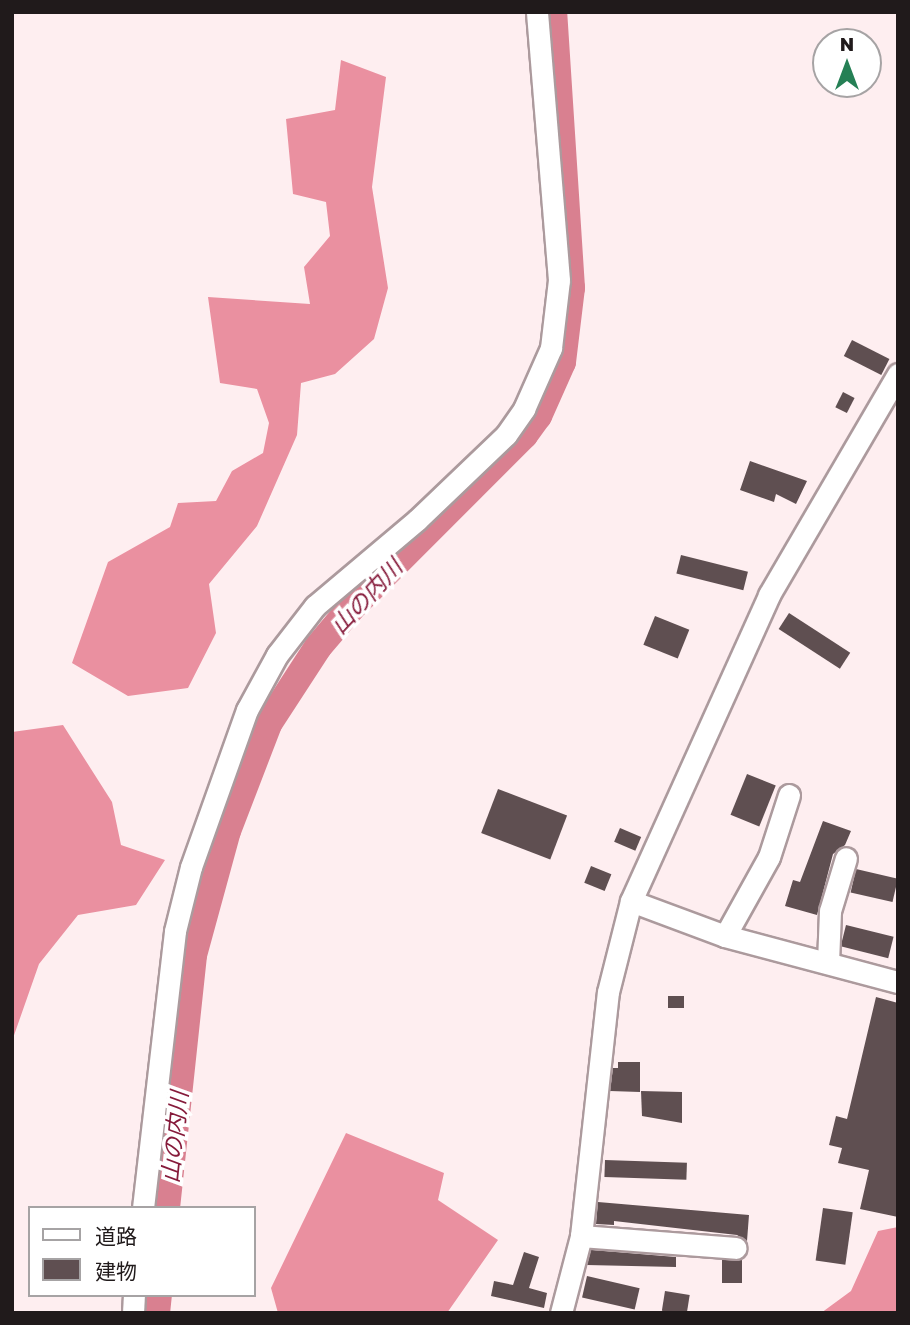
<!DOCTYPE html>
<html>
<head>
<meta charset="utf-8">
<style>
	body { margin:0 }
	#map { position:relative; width:910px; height:1325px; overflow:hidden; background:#feeef0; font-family:"Golos Text","Noto Sans JP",sans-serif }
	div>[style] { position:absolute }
	.forest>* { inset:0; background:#ea90a0 }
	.river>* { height:28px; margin:-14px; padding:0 14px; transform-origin:14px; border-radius:14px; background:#d98090 }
	.building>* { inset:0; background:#5f4f51; transform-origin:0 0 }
	.roads { filter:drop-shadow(2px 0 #ac9a9d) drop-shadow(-2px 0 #ac9a9d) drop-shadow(0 2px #ac9a9d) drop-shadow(0 -2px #ac9a9d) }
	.minor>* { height:21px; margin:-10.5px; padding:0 10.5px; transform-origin:10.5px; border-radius:10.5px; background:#fff }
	span { translate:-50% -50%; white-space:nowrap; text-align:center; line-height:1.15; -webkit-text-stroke:7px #fff; paint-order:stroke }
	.water-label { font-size:23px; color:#861b3b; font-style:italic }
	.frame { position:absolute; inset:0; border:14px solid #201a1b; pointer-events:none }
	.legend { position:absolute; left:28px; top:1206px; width:228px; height:91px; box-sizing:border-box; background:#fff; border:2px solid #a6a3a4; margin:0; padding:9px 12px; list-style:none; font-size:21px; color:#201a1b }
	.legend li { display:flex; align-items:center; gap:14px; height:35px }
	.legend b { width:35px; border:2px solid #a6a3a4 }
	.north { position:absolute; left:812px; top:28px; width:70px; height:70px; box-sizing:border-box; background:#fff; border:2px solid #a6a3a4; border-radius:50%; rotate:0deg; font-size:19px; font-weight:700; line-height:28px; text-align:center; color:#201a1b }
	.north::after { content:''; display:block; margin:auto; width:24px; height:32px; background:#258055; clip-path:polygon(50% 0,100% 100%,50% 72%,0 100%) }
</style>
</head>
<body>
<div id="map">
	<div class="forest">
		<div style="clip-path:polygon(341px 60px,386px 77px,372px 187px,388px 288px,374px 339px,335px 374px,301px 383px,297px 435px,257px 526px,209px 584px,216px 633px,188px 688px,128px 696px,72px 663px,108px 562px,170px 527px,178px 503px,216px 501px,232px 471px,263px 453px,269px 423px,257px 389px,220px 383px,208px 297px,310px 304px,304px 267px,330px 236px,326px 202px,293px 194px,286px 119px,335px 110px)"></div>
		<div style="clip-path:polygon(63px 725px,112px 802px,121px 845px,165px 860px,136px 905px,78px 915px,39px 964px,12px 1041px,12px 732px)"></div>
		<div style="clip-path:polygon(346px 1133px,444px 1173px,438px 1200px,498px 1240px,447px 1313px,278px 1313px,271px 1288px)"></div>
		<div style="clip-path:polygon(898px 1227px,898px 1313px,821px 1313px,851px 1291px,878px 1231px)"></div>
	</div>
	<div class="river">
		<div style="left:166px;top:1208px;width:254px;rotate:-83.9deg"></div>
		<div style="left:193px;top:955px;width:129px;rotate:-74.7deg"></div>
		<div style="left:227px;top:831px;width:115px;rotate:-69deg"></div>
		<div style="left:268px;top:724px;width:92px;rotate:-57deg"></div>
		<div style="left:318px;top:647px;width:52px;rotate:-49.6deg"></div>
		<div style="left:352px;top:607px;width:243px;rotate:-45deg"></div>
		<div style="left:524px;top:435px;width:24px;rotate:-54deg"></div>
		<div style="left:538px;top:416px;width:59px;rotate:-66deg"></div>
		<div style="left:562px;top:362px;width:75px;rotate:-83.1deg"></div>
		<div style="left:571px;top:288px;width:277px;rotate:-93.7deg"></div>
		<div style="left:156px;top:1313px;width:18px;rotate:-84deg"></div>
	</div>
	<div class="building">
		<div style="left:852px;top:340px;width:42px;height:18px;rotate:27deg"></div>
		<div style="left:843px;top:392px;width:13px;height:17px;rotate:27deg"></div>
		<div style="clip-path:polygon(750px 461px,807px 481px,796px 504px,776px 494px,774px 502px,740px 490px)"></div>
		<div style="left:681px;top:555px;width:69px;height:19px;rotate:14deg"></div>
		<div style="left:789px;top:613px;width:73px;height:19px;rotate:33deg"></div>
		<div style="left:655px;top:616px;width:37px;height:31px;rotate:22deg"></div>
		<div style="left:747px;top:774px;width:31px;height:44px;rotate:22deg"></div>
		<div style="left:498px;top:789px;width:74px;height:47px;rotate:21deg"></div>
		<div style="clip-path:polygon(823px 821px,851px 831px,845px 845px,833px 854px,817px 915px,785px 906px,793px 880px,800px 882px)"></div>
		<div style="left:620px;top:828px;width:23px;height:15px;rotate:23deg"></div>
		<div style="left:591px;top:866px;width:22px;height:18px;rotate:22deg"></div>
		<div style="left:856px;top:869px;width:43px;height:24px;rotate:13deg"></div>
		<div style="left:846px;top:925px;width:49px;height:22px;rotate:14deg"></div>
		<div style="left:668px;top:996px;width:16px;height:12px"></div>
		<div style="clip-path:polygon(876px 997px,898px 1003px,898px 1217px,860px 1209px,869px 1170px,838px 1163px,842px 1148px,829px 1145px,836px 1116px,847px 1119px)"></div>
		<div style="clip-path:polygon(618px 1062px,640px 1062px,640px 1092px,610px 1091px,613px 1068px,618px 1068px)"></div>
		<div style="clip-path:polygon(641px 1091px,682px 1092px,682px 1123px,642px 1116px)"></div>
		<div style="left:605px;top:1160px;width:82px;height:17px;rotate:2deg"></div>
		<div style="clip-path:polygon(598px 1202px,749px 1215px,747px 1241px,737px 1235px,614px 1221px,614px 1225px,596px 1224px)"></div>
		<div style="left:823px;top:1208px;width:30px;height:53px;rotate:8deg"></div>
		<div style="clip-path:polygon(591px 1250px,676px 1257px,676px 1267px,587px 1265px)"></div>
		<div style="clip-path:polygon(524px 1252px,539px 1257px,529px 1288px,547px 1293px,544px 1308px,491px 1296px,494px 1281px,513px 1285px)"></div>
		<div style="left:722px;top:1260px;width:20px;height:23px"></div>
		<div style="left:587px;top:1276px;width:54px;height:22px;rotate:13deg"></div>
		<div style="left:665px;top:1291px;width:25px;height:20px;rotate:9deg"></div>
	</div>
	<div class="roads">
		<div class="minor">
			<div style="left:631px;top:901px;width:100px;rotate:20.4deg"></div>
			<div style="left:725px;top:936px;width:179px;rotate:14.9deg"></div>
			<div style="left:725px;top:936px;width:90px;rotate:-60.9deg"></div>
			<div style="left:769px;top:857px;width:65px;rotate:-72.1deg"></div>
			<div style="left:828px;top:963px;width:52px;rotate:-87.8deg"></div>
			<div style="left:830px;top:911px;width:55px;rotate:-73.2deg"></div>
			<div style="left:143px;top:1208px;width:279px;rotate:-83.4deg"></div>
			<div style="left:175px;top:931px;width:66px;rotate:-76deg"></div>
			<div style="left:191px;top:867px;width:167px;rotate:-70.4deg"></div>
			<div style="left:247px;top:710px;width:63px;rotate:-61.4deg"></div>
			<div style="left:277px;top:655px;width:62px;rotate:-52.2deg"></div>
			<div style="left:315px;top:606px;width:133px;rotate:-40.1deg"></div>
			<div style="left:417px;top:520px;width:123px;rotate:-43.7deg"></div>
			<div style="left:506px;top:435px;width:32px;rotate:-55deg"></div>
			<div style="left:524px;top:409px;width:67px;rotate:-66.1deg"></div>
			<div style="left:551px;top:348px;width:68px;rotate:-83.3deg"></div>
			<div style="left:559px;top:280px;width:269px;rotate:-94.7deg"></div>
			<div style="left:581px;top:1236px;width:155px;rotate:4.4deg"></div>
			<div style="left:133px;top:1313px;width:18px;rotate:-87deg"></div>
			<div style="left:561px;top:1313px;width:80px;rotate:-75.4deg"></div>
			<div style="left:581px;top:1236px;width:245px;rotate:-83.7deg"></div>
			<div style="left:608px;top:992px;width:94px;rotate:-75.8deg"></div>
			<div style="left:631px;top:901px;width:336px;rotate:-65.7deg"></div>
			<div style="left:769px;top:595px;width:256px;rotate:-59.7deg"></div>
		</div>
	</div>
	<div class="water-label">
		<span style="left:366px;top:596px;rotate:-47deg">山の内川</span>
		<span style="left:174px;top:1137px;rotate:-84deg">山の内川</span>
	</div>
	<div class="frame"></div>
	<ul class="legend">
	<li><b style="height:9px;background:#fff"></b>道路</li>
	<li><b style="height:19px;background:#5f4f51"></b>建物</li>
	</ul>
	<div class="north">N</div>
</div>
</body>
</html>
